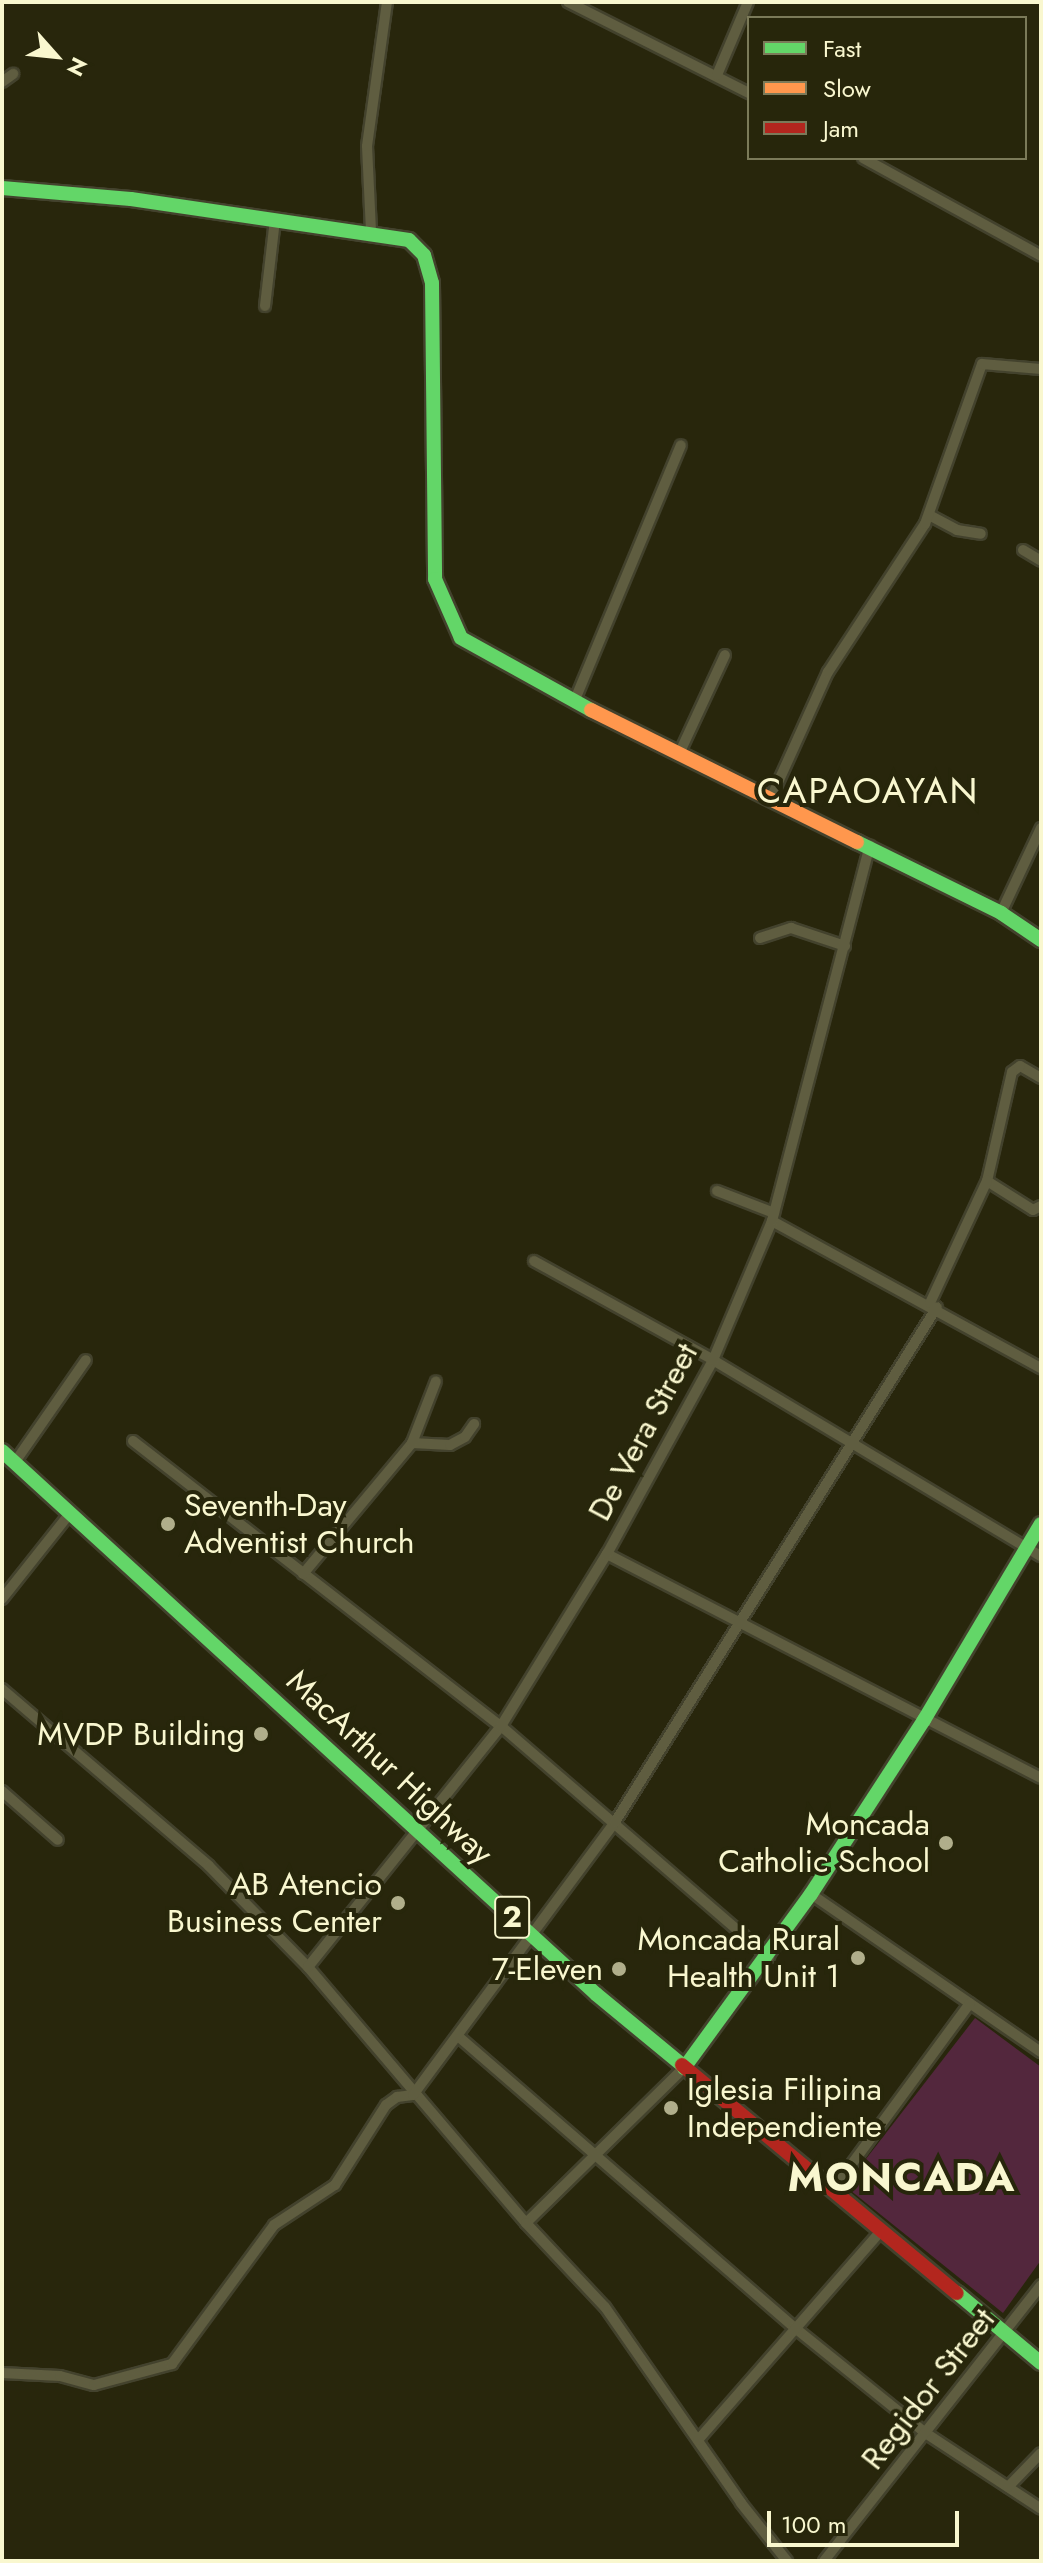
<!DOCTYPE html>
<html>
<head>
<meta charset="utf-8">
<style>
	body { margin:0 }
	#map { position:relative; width:1043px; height:2563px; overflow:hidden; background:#28260c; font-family:Jost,sans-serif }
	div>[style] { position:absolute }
	.green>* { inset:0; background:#53273d }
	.roads { filter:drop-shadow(2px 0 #43422d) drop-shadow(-2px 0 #43422d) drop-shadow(0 2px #43422d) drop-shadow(0 -2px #43422d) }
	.street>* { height:10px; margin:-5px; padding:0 5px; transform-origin:5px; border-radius:5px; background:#5f5d40 }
	.fast>* { height:14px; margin:-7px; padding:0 7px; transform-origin:7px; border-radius:7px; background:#63d668 }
	.slow>* { height:14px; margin:-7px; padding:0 7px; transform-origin:7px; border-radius:7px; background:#ff974d }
	.jam>* { height:14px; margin:-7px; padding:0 7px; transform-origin:7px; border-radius:7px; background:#b3261e }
	.dots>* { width:22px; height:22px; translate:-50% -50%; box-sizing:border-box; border:4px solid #27260b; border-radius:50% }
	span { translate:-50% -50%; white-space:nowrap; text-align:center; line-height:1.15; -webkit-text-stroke:8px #27260b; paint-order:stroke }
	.shield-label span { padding:2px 6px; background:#27260b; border:2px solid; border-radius:6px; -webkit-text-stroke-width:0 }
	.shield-label { font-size:30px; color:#f9f7cf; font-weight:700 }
	.street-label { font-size:32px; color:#f9f7cf }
	.poi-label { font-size:32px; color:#f9f7cf }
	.left { translate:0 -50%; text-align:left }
	.right { translate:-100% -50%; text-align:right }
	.quarter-label { font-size:36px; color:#f9f7cf; letter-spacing:2px }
	.district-label { font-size:40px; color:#f9f7cf; font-weight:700; letter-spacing:2px }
	.frame { position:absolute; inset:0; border:4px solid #f9f7cf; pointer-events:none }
	.legend { position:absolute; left:747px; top:16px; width:280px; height:144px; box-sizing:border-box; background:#27260b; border:2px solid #7b7a59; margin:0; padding:10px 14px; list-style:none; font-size:24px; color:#f9f7cf }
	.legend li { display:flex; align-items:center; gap:16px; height:40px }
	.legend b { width:40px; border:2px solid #7b7a59 }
	.north { position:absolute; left:16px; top:16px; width:80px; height:80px; -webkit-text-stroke:6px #27260b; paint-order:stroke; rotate:117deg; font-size:22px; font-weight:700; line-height:32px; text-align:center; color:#f9f7cf }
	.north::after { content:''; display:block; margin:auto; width:28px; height:36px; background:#f9f7cf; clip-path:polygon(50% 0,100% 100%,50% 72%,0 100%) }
	.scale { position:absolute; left:767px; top:2511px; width:192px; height:36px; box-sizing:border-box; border:4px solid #f9f7cf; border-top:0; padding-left:10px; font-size:24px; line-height:28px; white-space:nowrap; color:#f9f7cf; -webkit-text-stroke:6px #27260b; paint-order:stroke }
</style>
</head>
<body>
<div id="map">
	<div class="green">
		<div style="clip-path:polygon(975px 2018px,1041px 2067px,1041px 2260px,1003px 2313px,845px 2186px)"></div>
	</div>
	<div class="roads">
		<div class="street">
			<div style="left:568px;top:2px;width:203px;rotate:26.7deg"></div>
			<div style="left:717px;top:75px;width:79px;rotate:-67deg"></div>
			<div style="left:2px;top:82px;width:14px;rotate:-36deg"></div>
			<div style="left:863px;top:158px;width:203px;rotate:28.8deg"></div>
			<div style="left:371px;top:231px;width:85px;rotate:-92.7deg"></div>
			<div style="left:367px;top:146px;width:145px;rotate:-82.1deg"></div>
			<div style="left:265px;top:306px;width:88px;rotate:-83.4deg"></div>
			<div style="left:929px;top:515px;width:32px;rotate:28deg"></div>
			<div style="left:957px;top:530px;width:24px;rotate:9deg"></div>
			<div style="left:1023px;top:550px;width:21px;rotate:31deg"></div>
			<div style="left:574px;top:702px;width:278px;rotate:-67.4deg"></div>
			<div style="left:679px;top:754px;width:109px;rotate:-65.1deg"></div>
			<div style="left:771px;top:798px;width:138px;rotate:-65.7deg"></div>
			<div style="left:828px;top:672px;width:177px;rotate:-56.8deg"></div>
			<div style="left:925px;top:524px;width:170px;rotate:-70.4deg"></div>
			<div style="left:982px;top:364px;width:59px;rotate:4.8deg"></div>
			<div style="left:1001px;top:913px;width:94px;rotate:-64.8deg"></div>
			<div style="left:760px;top:938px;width:33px;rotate:-18deg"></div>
			<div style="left:791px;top:928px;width:57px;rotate:18.4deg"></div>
			<div style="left:1041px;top:1078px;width:24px;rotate:-150deg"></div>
			<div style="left:1020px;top:1066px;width:10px;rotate:143deg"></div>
			<div style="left:1012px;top:1072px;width:112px;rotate:102.9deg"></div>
			<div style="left:987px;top:1181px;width:54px;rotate:32.2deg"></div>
			<div style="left:1033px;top:1210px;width:9px;rotate:-27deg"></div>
			<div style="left:717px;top:1191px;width:61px;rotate:21.1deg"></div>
			<div style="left:772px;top:1221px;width:307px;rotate:28.7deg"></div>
			<div style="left:534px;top:1261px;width:205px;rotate:28.9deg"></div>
			<div style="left:713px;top:1360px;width:382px;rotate:30.9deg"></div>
			<div style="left:930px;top:1303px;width:135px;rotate:-65deg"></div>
			<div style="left:133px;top:1441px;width:465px;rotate:37.8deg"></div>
			<div style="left:501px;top:1726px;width:354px;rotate:40.8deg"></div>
			<div style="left:412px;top:1443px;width:38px;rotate:3deg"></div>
			<div style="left:450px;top:1445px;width:17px;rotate:-28deg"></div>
			<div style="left:465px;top:1437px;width:16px;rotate:-55deg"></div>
			<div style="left:15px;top:1462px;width:124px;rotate:-55.2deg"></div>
			<div style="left:607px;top:1554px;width:488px;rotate:27.3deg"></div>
			<div style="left:303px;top:1574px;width:170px;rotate:-50.2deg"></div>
			<div style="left:412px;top:1443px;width:66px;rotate:-68.8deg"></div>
			<div style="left:2px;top:1599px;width:111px;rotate:-51.6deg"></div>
			<div style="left:2px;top:1689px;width:272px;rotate:40.5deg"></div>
			<div style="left:209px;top:1866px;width:141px;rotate:45.6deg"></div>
			<div style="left:308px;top:1967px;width:336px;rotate:49.6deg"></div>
			<div style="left:526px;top:2223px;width:221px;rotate:-44.5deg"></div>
			<div style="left:2px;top:1791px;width:74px;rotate:41.2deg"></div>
			<div style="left:811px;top:1894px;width:279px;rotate:34.5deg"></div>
			<div style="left:308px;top:1967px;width:309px;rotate:-51.3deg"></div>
			<div style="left:501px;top:1726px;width:202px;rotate:-58.4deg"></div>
			<div style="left:607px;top:1554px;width:221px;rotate:-61.3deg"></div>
			<div style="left:713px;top:1360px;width:151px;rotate:-67deg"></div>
			<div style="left:772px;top:1221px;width:388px;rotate:-75.4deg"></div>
			<div style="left:459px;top:2037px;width:444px;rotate:40.9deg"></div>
			<div style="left:795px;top:2328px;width:169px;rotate:38.8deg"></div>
			<div style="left:927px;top:2434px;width:136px;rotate:33.3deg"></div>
			<div style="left:832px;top:2191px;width:233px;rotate:-53.7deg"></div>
			<div style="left:526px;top:2223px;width:115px;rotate:46.8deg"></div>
			<div style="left:605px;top:2307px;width:239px;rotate:55.2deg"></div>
			<div style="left:741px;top:2503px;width:74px;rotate:51.6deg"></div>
			<div style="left:2px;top:2373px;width:58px;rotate:3deg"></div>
			<div style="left:60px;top:2376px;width:35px;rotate:15deg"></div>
			<div style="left:94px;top:2385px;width:81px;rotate:-15.1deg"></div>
			<div style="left:172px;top:2364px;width:172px;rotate:-53.7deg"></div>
			<div style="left:274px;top:2225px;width:73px;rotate:-33.3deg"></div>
			<div style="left:335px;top:2185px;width:95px;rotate:-57.5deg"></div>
			<div style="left:386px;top:2105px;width:14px;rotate:-36deg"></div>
			<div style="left:397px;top:2097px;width:16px;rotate:-7deg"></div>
			<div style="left:413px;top:2095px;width:340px;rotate:-53.5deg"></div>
			<div style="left:615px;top:1822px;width:607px;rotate:-57.98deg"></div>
			<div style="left:698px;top:2440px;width:278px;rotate:-48.8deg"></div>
			<div style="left:1008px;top:2487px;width:47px;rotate:-45.9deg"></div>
			<div style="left:824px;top:2561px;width:351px;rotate:-51.8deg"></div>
		</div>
		<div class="fast">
			<div style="left:2px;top:188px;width:129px;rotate:4.9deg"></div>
			<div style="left:131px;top:199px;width:281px;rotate:8.4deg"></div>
			<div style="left:409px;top:240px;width:21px;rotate:45deg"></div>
			<div style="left:424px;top:255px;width:29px;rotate:74deg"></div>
			<div style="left:432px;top:283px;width:296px;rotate:89.4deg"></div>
			<div style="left:435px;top:579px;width:64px;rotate:66.2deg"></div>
			<div style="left:461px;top:638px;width:149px;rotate:29deg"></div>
			<div style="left:857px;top:842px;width:161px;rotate:26.2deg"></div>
			<div style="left:1001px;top:913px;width:48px;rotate:34deg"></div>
			<div style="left:2px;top:1451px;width:805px;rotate:42.43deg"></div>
			<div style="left:596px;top:1994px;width:112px;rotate:39.5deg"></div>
			<div style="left:684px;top:2068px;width:215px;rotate:-53.9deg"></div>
			<div style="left:811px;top:1894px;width:207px;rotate:-57deg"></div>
			<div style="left:924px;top:1720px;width:228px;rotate:-59.2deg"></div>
			<div style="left:957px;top:2293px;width:109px;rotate:39.8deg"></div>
		</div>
		<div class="slow">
			<div style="left:591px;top:710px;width:297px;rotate:26.4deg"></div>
		</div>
		<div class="jam">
			<div style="left:682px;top:2065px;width:357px;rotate:39.7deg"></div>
		</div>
	</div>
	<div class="dots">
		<div style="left:168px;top:1524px;background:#b0ae8b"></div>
		<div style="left:261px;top:1734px;background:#b0ae8b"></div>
		<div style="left:946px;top:1843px;background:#b0ae8b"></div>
		<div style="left:398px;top:1903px;background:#b0ae8b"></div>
		<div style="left:858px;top:1958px;background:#b0ae8b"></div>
		<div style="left:619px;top:1969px;background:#b0ae8b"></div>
		<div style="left:671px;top:2108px;background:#b0ae8b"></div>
	</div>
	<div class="shield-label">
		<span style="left:512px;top:1917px">2</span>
	</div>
	<div class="street-label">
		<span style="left:643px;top:1432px;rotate:-62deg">De Vera Street</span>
		<span style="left:390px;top:1767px;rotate:43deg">MacArthur Highway</span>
		<span style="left:928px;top:2389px;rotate:-52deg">Regidor Street</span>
	</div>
	<div class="poi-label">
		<span class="left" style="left:184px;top:1524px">Seventh-Day<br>Adventist Church</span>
		<span class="right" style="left:245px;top:1734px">MVDP Building</span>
		<span class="right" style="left:930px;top:1843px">Moncada<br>Catholic School</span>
		<span class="right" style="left:382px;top:1903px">AB Atencio<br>Business Center</span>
		<span class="right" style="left:840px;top:1958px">Moncada Rural<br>Health Unit 1</span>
		<span class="right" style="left:603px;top:1969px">7-Eleven</span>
		<span class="left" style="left:687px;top:2108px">Iglesia Filipina<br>Independiente</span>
	</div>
	<div class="quarter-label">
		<span style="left:868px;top:791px">CAPAOAYAN</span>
	</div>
	<div class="district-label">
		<span style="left:902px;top:2177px">MONCADA</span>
	</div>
	<div class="frame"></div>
	<ul class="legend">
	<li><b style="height:10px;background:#63d668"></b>Fast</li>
	<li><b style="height:10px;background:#ff974d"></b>Slow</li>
	<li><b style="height:10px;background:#b3261e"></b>Jam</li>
	</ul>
	<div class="north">N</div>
	<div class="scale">100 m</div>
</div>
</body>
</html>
